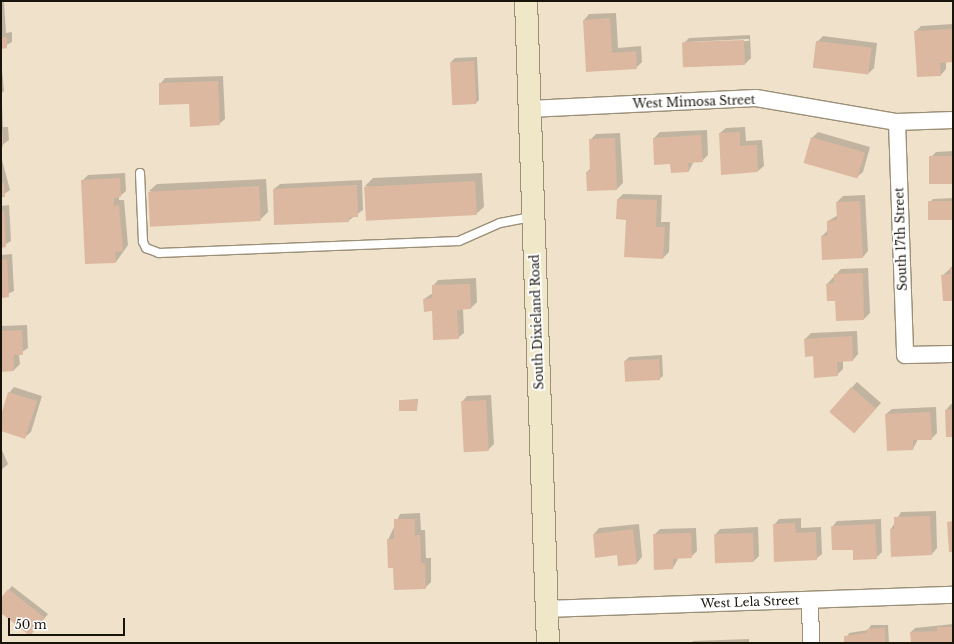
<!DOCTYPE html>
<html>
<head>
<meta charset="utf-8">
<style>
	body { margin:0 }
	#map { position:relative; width:954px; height:644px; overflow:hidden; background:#f0e2ca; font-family:"Libre Baskerville",serif }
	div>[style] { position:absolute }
	.shadow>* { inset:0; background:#0003 }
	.building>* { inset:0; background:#ddb8a1; transform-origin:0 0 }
	.roads { filter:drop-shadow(1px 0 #9b8f78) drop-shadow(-1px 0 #9b8f78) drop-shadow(0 1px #9b8f78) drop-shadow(0 -1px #9b8f78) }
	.service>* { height:8px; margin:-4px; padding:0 4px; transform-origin:4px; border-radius:4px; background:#fff }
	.minor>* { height:16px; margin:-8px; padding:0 8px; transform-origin:8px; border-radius:8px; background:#fff }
	.secondary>* { height:22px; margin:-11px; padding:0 11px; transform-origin:11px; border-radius:11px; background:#f0e6c8 }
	span { translate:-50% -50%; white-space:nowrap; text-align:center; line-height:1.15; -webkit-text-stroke:4px #fff; paint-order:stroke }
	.street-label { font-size:12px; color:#18130b }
	.frame { position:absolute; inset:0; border:2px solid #18130b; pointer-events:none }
	.scale { position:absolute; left:8px; top:618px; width:117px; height:18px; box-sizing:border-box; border:2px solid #18130b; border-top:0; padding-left:5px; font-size:12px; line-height:14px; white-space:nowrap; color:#18130b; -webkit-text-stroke:3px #fff; paint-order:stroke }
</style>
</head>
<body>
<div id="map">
	<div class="shadow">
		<div style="clip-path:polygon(4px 2px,6px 33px,12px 32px,12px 42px,1px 48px,1px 3px)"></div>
		<div style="clip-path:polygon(616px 13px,618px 48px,641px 46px,642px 62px,636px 68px,587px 71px,584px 20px,589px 14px)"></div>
		<div style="clip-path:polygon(953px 24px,953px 61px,946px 61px,946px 69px,941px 75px,915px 32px,921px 26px)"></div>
		<div style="clip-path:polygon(evenodd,750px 35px,751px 58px,745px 64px,684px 67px,683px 44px,689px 38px,750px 35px,749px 39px,749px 41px,688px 44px,688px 42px,749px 39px)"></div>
		<div style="clip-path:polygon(823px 36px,877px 43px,874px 68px,869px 73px,817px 42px)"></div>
		<div style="clip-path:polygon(477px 57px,479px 100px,476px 103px,451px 62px,455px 58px)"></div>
		<div style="clip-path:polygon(1px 59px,4px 91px,1px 94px)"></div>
		<div style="clip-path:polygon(223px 76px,225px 119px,219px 124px,160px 84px,165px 78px)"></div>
		<div style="clip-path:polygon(2px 105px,3px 127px,8px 127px,9px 140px,1px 146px)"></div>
		<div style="clip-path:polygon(745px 127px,746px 141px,762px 140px,764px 166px,758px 171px,720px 133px,726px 128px)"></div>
		<div style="clip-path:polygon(707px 130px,708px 155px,702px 161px,694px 161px,689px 171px,671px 163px,654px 138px,660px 132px)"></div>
		<div style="clip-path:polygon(818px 132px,870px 147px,863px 172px,857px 177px,812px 138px)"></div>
		<div style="clip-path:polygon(620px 133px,623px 183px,617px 189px,587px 172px,591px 168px,590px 140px,596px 134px)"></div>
		<div style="clip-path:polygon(953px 151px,953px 183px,930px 158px,936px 152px)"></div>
		<div style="clip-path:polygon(1px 156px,10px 190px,1px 196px)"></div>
		<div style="clip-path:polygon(125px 173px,126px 191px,119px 197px,119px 200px,124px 200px,128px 245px,116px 262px,82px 181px,88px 175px)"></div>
		<div style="clip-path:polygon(482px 173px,484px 207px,476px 214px,365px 186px,373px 178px)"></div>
		<div style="clip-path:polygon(266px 179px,268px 212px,260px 220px,149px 191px,157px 184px)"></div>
		<div style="clip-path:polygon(362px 180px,363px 210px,348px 221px,274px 189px,280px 184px)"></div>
		<div style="clip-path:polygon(623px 194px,662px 195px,661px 222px,670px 222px,669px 252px,663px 258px,618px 199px)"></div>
		<div style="clip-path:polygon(865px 195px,868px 251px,863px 257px,822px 236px,828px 230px,828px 221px,838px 215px,837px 202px,843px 196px)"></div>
		<div style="clip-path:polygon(953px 198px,953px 219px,929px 203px,933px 199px)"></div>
		<div style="clip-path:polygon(9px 205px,11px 241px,1px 247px,1px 206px)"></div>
		<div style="clip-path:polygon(12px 254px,14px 291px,1px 297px,1px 255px)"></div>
		<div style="clip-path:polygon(953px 266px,953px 300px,943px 275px)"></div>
		<div style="clip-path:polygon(868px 268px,870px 313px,864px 319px,836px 300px,827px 284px,841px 269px)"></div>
		<div style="clip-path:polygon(476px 278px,477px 302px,471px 308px,463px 308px,464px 333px,458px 338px,424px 299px,433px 293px,433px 286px,438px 280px)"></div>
		<div style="clip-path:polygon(27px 325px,28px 348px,19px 354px,20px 364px,14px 370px,1px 371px,1px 326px)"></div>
		<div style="clip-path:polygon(857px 331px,858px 354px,853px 360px,843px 360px,843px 369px,837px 375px,814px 355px,805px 339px,811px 333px)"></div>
		<div style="clip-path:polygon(662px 355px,663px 376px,659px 379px,625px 361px,629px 357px)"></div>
		<div style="clip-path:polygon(857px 382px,881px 403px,859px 427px,830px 411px)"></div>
		<div style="clip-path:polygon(14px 387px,42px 396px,31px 432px,25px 437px,1px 430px,9px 393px)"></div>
		<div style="clip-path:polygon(491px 395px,494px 444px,488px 450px,462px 402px,467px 396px)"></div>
		<div style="clip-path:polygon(418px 399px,417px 410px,400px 402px,402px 400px)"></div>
		<div style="clip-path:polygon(951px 404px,953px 404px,953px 436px,946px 410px)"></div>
		<div style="clip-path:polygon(936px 407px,937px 433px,931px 439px,918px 439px,913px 449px,886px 414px,892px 409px)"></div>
		<div style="clip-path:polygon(1px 448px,8px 464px,1px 470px)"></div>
		<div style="clip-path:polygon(936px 511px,937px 548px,932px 554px,891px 529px,901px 512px)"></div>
		<div style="clip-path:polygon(420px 513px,421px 530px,425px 530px,426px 558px,431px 558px,431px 582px,425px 588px,394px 567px,388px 540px,400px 514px)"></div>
		<div style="clip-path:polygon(801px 518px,801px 528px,821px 527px,822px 554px,816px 559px,774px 525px,779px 519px)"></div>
		<div style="clip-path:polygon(881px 519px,882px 552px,876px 558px,854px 549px,832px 527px,837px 521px)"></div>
		<div style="clip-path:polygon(639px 524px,642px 557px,637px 563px,618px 554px,594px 534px,599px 528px)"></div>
		<div style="clip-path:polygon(758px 527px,759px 556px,754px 561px,715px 535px,720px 529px)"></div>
		<div style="clip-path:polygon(696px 528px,697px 551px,691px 557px,679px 557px,673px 568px,654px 535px,660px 529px)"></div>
		<div style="clip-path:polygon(12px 586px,48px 614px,34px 631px,1px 612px,1px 599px)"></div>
		<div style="clip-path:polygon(953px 624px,953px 643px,912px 643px,911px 632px,915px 628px)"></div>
		<div style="clip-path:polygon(871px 625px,888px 625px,889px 643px,845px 643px,849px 633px,868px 630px)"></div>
		<div style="clip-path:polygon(749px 639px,749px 643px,691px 643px,693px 641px)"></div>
	</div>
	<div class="building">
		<div style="clip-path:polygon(610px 18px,612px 53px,636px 51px,637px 69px,586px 72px,583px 20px)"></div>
		<div style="clip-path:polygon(953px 29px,953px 62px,940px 63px,941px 76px,917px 77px,914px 31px)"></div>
		<div style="clip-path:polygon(7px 37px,7px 48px,1px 49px,1px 38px)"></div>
		<div style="left:744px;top:40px;width:25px;height:62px;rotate:88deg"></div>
		<div style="left:816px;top:41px;width:56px;height:27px;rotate:7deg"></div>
		<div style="left:474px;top:61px;width:43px;height:24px;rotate:87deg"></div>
		<div style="clip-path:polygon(218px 81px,220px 125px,190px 127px,189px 104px,159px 105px,159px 83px)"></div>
		<div style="left:1px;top:132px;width:2px;height:15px"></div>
		<div style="clip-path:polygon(740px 132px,740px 146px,757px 145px,758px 172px,721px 175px,719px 133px)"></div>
		<div style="clip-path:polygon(701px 135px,703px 162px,688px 163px,689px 172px,671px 173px,670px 164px,654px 165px,653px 138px)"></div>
		<div style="left:811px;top:137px;width:56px;height:27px;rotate:16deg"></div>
		<div style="clip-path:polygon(615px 138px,617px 190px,587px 191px,586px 172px,590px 172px,589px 139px)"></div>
		<div style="left:953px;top:156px;width:28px;height:24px;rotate:90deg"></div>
		<div style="clip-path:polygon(120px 178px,121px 197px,114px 198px,114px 206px,119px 205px,123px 251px,115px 252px,116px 263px,85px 264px,81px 180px)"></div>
		<div style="left:475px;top:181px;width:34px;height:111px;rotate:87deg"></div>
		<div style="clip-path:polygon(1px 183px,4px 183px,5px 197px,1px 197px)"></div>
		<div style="clip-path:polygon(357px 185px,358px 217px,349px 217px,349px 222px,274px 225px,273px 189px)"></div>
		<div style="left:259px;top:186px;width:35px;height:111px;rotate:87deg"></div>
		<div style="clip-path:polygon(617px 199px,657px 200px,656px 227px,665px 227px,663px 259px,624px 257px,626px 220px,616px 219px)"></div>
		<div style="clip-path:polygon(860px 201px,863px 258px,822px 260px,821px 236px,827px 236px,827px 221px,837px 220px,836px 202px)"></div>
		<div style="left:953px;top:201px;width:19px;height:25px;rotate:90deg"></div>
		<div style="clip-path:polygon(1px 211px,4px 211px,6px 247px,1px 248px)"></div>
		<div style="clip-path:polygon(7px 259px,9px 297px,1px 298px,1px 260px)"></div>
		<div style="clip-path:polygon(950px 267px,953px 267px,953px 301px,943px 301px,941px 275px,950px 274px)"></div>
		<div style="clip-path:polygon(863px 273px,864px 320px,836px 321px,835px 301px,827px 301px,826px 284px,834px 283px,834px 274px)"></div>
		<div style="clip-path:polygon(470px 284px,471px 309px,457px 310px,459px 339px,433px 340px,432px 311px,424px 312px,423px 299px,432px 298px,432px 285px)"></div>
		<div style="clip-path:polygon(22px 330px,23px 355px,14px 355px,14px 371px,1px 372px,1px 331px)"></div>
		<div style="clip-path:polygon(852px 336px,853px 361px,837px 362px,838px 376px,814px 378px,813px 356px,805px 357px,804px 339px)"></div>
		<div style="left:659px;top:359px;width:21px;height:35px;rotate:87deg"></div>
		<div style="left:851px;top:387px;width:33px;height:33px;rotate:41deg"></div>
		<div style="clip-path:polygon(8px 392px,37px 401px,25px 439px,1px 431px,1px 415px)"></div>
		<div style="left:417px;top:400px;width:11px;height:18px;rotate:90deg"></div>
		<div style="left:486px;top:400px;width:51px;height:25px;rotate:87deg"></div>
		<div style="clip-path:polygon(953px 409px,953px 437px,946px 437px,945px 410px)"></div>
		<div style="clip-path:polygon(930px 412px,932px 440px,913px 440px,913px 450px,887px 451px,885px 414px)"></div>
		<div style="clip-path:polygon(930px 516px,932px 555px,891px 557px,890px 529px,894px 529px,894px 517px)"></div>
		<div style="clip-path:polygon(394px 519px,415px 519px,415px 535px,420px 535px,421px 563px,425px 563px,426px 589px,394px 590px,393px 568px,388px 568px,387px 539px,394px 539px)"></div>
		<div style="clip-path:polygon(953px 521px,953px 552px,949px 552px,947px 522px)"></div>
		<div style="clip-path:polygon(795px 523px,796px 533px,816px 532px,817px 560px,774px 562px,773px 524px)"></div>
		<div style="clip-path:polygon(875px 524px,877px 559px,853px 560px,853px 550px,832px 550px,831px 526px)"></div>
		<div style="clip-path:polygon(633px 529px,637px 564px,618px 566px,617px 555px,595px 558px,593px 534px)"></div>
		<div style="clip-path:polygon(691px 533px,692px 558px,673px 559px,673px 569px,654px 570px,653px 534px)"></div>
		<div style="left:753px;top:533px;width:29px;height:39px;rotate:88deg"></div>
		<div style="clip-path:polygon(8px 589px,45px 618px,30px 636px,1px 613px,1px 598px)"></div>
		<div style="clip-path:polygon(937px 627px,952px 627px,953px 643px,911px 643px,910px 632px,937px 631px)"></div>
		<div style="clip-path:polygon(885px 628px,885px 643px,844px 643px,844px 636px,867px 633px,867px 629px)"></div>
	</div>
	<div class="roads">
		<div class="service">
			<div style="left:140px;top:173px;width:69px;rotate:87.5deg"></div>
			<div style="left:143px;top:242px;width:7px;rotate:63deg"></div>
			<div style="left:146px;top:248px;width:14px;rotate:21deg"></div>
			<div style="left:159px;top:253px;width:300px;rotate:-2.3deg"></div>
			<div style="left:459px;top:241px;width:45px;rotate:-23.7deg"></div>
			<div style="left:500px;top:223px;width:33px;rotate:-11deg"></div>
		</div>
		<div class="minor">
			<div style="left:529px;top:109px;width:227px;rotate:-2.8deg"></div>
			<div style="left:756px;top:98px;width:143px;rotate:9.7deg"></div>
			<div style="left:897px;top:122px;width:56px;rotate:-2deg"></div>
			<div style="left:897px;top:122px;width:233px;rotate:88deg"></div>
			<div style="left:905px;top:355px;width:48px;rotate:-1.2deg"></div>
			<div style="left:810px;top:600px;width:43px;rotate:88.7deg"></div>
			<div style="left:546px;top:609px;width:407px;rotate:-2deg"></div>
		</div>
		<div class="secondary">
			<div style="left:526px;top:1px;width:642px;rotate:88.04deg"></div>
		</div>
	</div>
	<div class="street-label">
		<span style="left:694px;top:102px;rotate:-2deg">West Mimosa Street</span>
		<span style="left:901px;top:239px;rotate:-92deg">South 17th Street</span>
		<span style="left:537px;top:322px;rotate:-92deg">South Dixieland Road</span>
		<span style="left:750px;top:602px;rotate:-2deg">West Lela Street</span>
	</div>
	<div class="frame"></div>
	<div class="scale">50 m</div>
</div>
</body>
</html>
